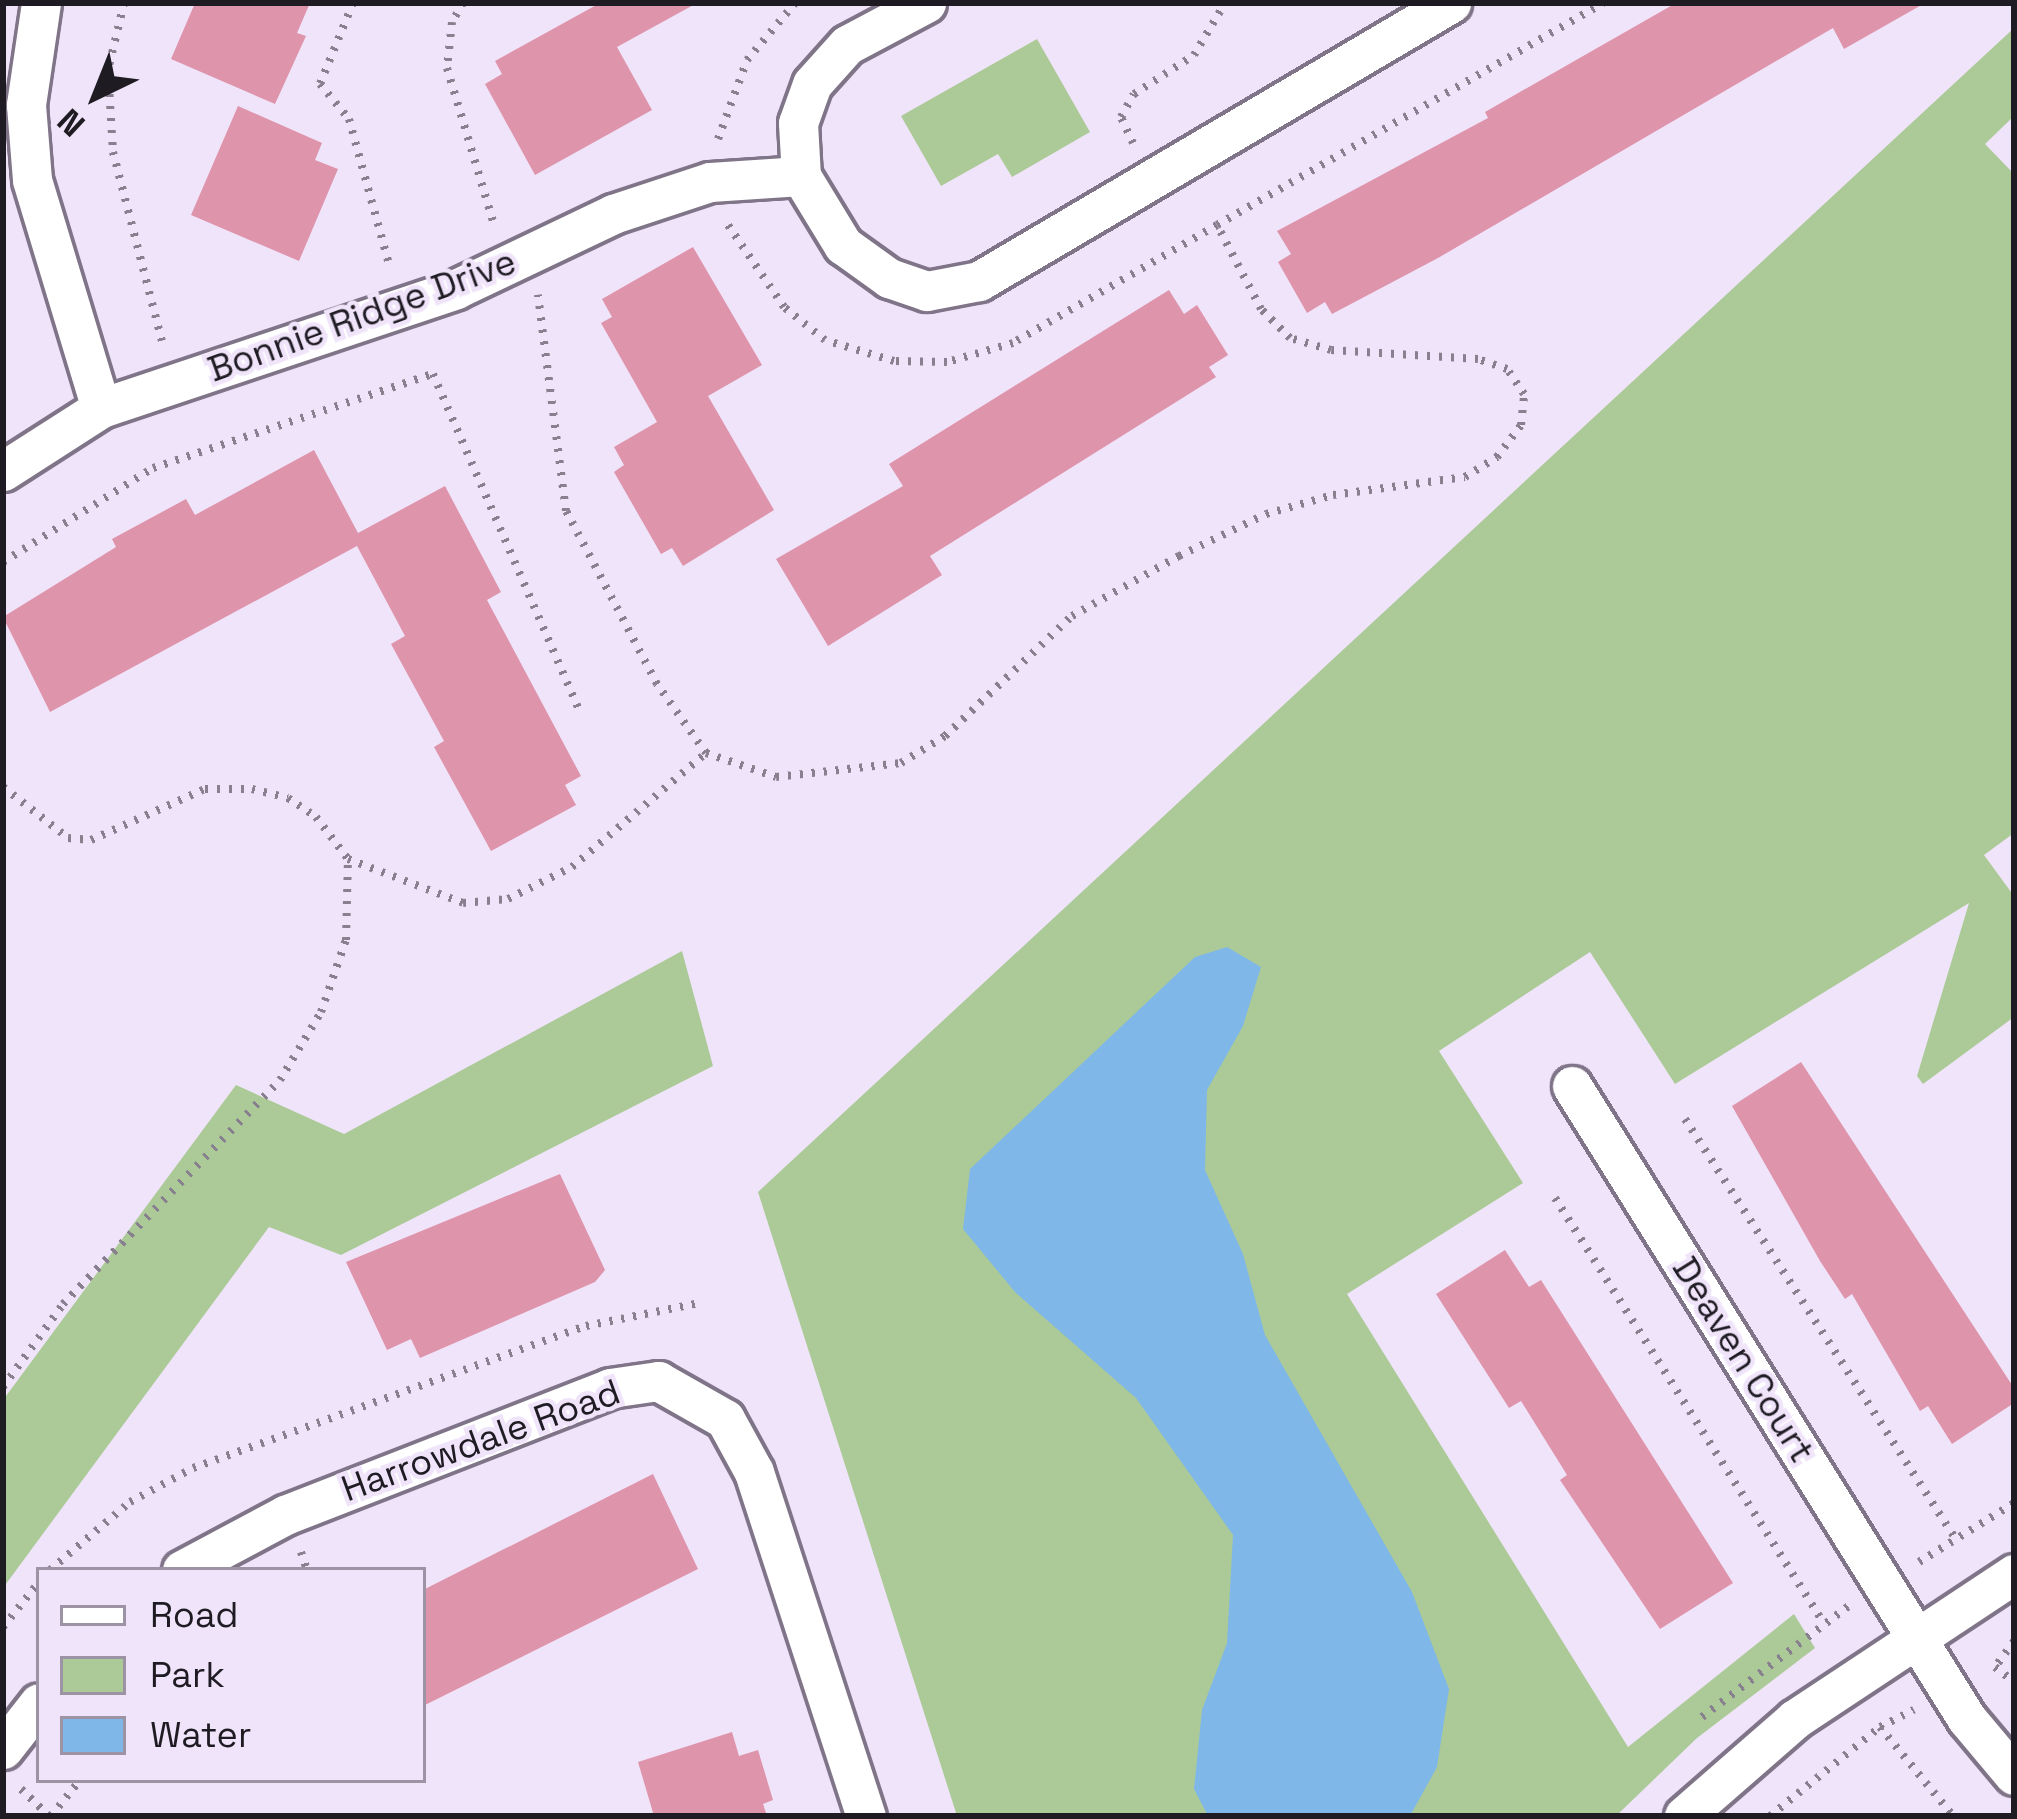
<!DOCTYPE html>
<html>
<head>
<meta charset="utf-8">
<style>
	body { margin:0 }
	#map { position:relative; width:2017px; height:1819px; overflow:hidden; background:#f0e4fa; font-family:"Space Grotesk",sans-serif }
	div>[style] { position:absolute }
	.green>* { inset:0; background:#acca97 }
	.water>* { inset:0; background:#7fb7e8 }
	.building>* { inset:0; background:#de94ab }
	.path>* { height:8px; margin-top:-4px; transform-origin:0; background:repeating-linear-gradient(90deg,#88808f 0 3px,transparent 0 12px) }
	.roads { filter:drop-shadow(3px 0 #7f7488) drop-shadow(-3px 0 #7f7488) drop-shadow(0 3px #7f7488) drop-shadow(0 -3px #7f7488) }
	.street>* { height:39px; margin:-19.5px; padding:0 19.5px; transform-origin:19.5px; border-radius:19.5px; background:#fff }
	span { translate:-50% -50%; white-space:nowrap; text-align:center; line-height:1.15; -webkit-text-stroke:9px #f0e4fa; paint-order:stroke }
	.street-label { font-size:36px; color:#1f1b23 }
	.frame { position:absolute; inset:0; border:6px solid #1f1b23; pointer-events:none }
	.legend { position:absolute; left:36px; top:1567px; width:390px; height:216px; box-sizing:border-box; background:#f0e4fa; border:3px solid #9c94a4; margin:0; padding:15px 21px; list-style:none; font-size:36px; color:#1f1b23 }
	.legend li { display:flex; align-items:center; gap:24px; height:60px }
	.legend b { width:60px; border:3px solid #9c94a4 }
	.north { position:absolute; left:36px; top:36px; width:120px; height:120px; -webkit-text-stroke:9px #f0e4fa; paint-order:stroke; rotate:223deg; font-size:33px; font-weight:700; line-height:48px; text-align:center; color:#1f1b23 }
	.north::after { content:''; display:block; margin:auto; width:42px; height:54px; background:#1f1b23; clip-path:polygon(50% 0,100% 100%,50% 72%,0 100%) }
</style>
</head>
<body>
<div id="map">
	<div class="green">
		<div style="clip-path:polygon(2014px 28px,2014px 116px,1985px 144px,2014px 174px,2014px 833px,1984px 855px,2014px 896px,2014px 1017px,1923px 1084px,1917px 1076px,1969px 903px,1675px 1084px,1590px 952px,1439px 1051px,1523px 1183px,1347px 1294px,1628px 1747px,1794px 1614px,1815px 1648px,1697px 1738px,1616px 1816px,957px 1816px,758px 1192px)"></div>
		<div style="clip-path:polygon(1037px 39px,1090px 132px,1012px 177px,998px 154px,941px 186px,901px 116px)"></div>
		<div style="clip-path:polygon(682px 951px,713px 1066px,341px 1255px,269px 1227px,3px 1588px,3px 1400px,236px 1085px,344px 1134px)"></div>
	</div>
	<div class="water">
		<div style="clip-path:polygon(1227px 947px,1261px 967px,1243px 1026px,1207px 1090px,1205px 1170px,1243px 1254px,1265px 1335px,1412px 1592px,1449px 1689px,1437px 1767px,1410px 1816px,1208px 1816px,1194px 1789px,1202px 1710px,1227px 1643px,1233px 1535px,1136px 1398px,1015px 1292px,963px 1229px,970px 1169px,1195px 957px)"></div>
	</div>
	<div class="building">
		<div style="clip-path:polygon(195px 3px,310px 3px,297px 33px,306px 36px,275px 104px,171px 59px)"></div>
		<div style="clip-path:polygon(600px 3px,697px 3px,617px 47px,652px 110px,535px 175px,485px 84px,502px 74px,495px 61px)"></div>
		<div style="clip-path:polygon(1676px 3px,1925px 3px,1844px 49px,1833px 28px,1438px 258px,1332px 314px,1325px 302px,1307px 313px,1278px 262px,1291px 254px,1277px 231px,1488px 118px,1485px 112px)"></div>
		<div style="clip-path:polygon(238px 106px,322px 143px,315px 160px,338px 169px,299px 261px,191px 215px)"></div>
		<div style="clip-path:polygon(693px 247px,762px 365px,708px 396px,774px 510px,683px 566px,672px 548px,661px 554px,614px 472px,624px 465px,614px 447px,657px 422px,601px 323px,612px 317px,602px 299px)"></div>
		<div style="clip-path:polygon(1169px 290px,1184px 314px,1197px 305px,1228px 355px,1209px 367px,1216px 377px,930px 556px,942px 575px,828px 646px,776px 559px,903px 486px,889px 464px)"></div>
		<div style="clip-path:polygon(314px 450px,358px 533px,445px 486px,501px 592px,487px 600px,581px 776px,565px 785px,576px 805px,491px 851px,434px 747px,444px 741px,391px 644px,405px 636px,357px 546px,50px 712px,3px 617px,116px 547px,112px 539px,186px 499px,195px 515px)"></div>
		<div style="clip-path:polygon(1801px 1062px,2014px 1388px,2014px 1403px,1952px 1444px,1928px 1406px,1920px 1411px,1852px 1294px,1845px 1299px,1820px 1261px,1732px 1106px)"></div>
		<div style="clip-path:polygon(560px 1174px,605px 1270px,595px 1282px,420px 1358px,411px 1339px,387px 1350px,346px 1262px)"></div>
		<div style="clip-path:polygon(1505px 1250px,1529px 1287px,1541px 1280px,1733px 1583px,1660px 1629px,1560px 1480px,1567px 1475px,1521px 1401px,1509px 1408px,1436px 1294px)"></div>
		<div style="clip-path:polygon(653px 1474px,698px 1569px,423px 1706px,423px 1590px)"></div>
		<div style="clip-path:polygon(732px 1732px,739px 1756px,758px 1750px,773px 1800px,763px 1804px,767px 1816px,654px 1816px,638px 1762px)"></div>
	</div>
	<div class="path">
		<div style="left:124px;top:3px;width:69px;rotate:103.4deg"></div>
		<div style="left:108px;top:70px;width:82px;rotate:86.5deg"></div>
		<div style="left:113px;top:152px;width:195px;rotate:75.5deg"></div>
		<div style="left:353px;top:3px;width:87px;rotate:112.2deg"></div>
		<div style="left:320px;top:84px;width:45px;rotate:50.4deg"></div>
		<div style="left:349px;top:119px;width:155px;rotate:74.6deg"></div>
		<div style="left:463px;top:3px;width:22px;rotate:120deg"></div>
		<div style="left:452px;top:22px;width:46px;rotate:96.2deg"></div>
		<div style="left:447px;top:68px;width:164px;rotate:73.3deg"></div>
		<div style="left:718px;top:139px;width:84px;rotate:-69.8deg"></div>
		<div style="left:747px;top:60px;width:75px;rotate:-49.9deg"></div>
		<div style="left:1133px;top:143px;width:29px;rotate:-115deg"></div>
		<div style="left:1121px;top:117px;width:26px;rotate:-61deg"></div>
		<div style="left:1134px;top:94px;width:72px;rotate:-33deg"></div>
		<div style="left:1194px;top:55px;width:61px;rotate:-59.2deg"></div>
		<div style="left:1217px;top:225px;width:445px;rotate:-29.9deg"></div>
		<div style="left:3px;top:562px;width:177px;rotate:-32.1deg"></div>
		<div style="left:153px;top:468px;width:295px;rotate:-18.6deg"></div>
		<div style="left:433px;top:374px;width:371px;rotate:66.5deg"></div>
		<div style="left:706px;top:753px;width:74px;rotate:18.9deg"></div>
		<div style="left:776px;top:777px;width:126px;rotate:-6.4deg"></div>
		<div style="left:901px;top:763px;width:52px;rotate:-31.5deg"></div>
		<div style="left:945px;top:736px;width:175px;rotate:-43.4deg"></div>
		<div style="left:1072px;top:616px;width:123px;rotate:-29.3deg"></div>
		<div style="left:1179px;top:556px;width:97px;rotate:-25.8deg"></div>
		<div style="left:1266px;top:514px;width:70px;rotate:-15.8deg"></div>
		<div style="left:1333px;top:495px;width:133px;rotate:-7.8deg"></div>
		<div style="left:1465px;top:477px;width:38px;rotate:-32deg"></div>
		<div style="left:1497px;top:457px;width:40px;rotate:-53deg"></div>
		<div style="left:1521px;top:425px;width:31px;rotate:-84deg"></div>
		<div style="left:1524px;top:394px;width:30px;rotate:-124deg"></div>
		<div style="left:1507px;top:369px;width:31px;rotate:-161deg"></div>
		<div style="left:1478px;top:359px;width:147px;rotate:-176.5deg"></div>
		<div style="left:1331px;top:350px;width:43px;rotate:-163.7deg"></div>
		<div style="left:1290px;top:338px;width:41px;rotate:-135deg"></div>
		<div style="left:1261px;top:309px;width:95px;rotate:-117.6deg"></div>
		<div style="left:1217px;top:225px;width:236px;rotate:150deg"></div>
		<div style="left:1013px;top:343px;width:69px;rotate:163.9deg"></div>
		<div style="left:947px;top:362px;width:53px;rotate:-178.9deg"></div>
		<div style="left:894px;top:361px;width:72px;rotate:-163.1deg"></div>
		<div style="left:825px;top:340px;width:53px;rotate:-141.2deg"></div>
		<div style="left:784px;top:307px;width:103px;rotate:-124.3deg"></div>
		<div style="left:3px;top:787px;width:83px;rotate:38.1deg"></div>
		<div style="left:68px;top:838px;width:23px;rotate:5deg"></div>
		<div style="left:91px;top:840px;width:125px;rotate:-24.1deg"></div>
		<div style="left:205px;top:789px;width:47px"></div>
		<div style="left:252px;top:789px;width:37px;rotate:14deg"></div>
		<div style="left:288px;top:798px;width:34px;rotate:34deg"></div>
		<div style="left:316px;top:817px;width:53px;rotate:52.7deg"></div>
		<div style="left:1685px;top:1119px;width:500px;rotate:57.2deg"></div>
		<div style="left:1555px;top:1198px;width:502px;rotate:57.7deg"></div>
		<div style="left:3px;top:1387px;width:102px;rotate:-54.1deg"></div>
		<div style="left:63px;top:1304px;width:312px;rotate:-45.9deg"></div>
		<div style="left:280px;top:1080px;width:79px;rotate:-58.9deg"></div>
		<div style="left:321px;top:1012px;width:76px;rotate:-70.9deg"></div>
		<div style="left:346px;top:940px;width:81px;rotate:-88.6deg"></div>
		<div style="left:348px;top:859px;width:123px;rotate:20.9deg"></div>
		<div style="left:463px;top:903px;width:45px;rotate:-5.1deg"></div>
		<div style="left:508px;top:899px;width:72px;rotate:-26.6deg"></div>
		<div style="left:572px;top:867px;width:176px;rotate:-40.4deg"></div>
		<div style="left:706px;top:753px;width:85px;rotate:-125.4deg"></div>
		<div style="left:657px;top:684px;width:195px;rotate:-117.7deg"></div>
		<div style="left:566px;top:511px;width:218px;rotate:-97.4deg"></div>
		<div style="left:301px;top:1552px;width:19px;rotate:72deg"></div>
		<div style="left:1919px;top:1562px;width:112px;rotate:-31.8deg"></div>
		<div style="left:50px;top:1570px;width:105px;rotate:-40.4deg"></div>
		<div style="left:130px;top:1502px;width:72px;rotate:-28.4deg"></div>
		<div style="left:193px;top:1468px;width:418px;rotate:-19.9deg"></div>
		<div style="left:586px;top:1326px;width:115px;rotate:-11.5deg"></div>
		<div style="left:3px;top:1627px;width:58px;rotate:-51.3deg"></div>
		<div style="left:2014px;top:1641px;width:32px;rotate:126deg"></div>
		<div style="left:1995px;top:1667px;width:24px;rotate:38deg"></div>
		<div style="left:1702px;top:1717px;width:186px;rotate:-37.1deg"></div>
		<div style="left:1880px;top:1727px;width:38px;rotate:-27deg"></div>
		<div style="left:21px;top:1789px;width:39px;rotate:44deg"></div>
		<div style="left:51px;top:1816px;width:46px;rotate:-51.1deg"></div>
		<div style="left:1770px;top:1816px;width:141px;rotate:-39deg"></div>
		<div style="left:1880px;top:1727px;width:115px;rotate:50.6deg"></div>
	</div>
	<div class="roads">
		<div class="street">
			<div style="left:41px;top:3px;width:103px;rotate:98.4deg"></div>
			<div style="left:26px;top:105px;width:75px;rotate:85.4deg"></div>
			<div style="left:32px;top:180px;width:238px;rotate:73.2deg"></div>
			<div style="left:926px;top:3px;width:89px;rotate:152deg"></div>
			<div style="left:847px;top:45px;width:52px;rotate:131.9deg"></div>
			<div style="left:812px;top:84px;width:41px;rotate:109.7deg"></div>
			<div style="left:798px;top:123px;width:53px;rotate:86.8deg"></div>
			<div style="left:801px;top:176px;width:81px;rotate:58.7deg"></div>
			<div style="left:843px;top:245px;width:57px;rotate:35.7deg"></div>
			<div style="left:889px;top:278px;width:40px;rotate:18.9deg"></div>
			<div style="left:927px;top:291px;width:53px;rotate:-10.9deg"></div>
			<div style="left:979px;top:281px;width:548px;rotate:-30.5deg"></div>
			<div style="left:3px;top:471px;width:117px;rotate:-32.7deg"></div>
			<div style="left:101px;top:408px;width:374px;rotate:-18.5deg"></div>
			<div style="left:456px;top:289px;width:174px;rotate:-25.5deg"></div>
			<div style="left:613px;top:214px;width:102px;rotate:-18.3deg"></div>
			<div style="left:710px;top:182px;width:91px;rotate:-3.8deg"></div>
			<div style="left:1572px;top:1086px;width:746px;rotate:58.04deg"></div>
			<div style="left:1967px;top:1719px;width:73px;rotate:50deg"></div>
			<div style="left:182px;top:1570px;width:117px;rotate:-28.1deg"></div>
			<div style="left:285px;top:1515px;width:349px;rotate:-21.3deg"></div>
			<div style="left:610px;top:1388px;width:49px;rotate:-8.3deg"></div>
			<div style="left:658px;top:1381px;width:77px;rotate:29.6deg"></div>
			<div style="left:725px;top:1419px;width:60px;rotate:61.3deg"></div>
			<div style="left:754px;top:1472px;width:362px;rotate:72deg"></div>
			<div style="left:3px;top:1749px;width:58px;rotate:-52deg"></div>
			<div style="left:1684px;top:1816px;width:147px;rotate:-41.1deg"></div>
			<div style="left:1795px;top:1719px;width:263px;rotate:-33.5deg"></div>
		</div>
	</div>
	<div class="street-label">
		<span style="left:362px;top:316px;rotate:-20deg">Bonnie Ridge Drive</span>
		<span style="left:1743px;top:1360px;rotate:58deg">Deaven Court</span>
		<span style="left:481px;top:1441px;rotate:-20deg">Harrowdale Road</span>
	</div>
	<div class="frame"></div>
	<ul class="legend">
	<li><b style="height:15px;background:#fff"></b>Road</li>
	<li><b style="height:33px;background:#acca97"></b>Park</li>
	<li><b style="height:33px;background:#7fb7e8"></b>Water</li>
	</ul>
	<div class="north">N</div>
</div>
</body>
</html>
